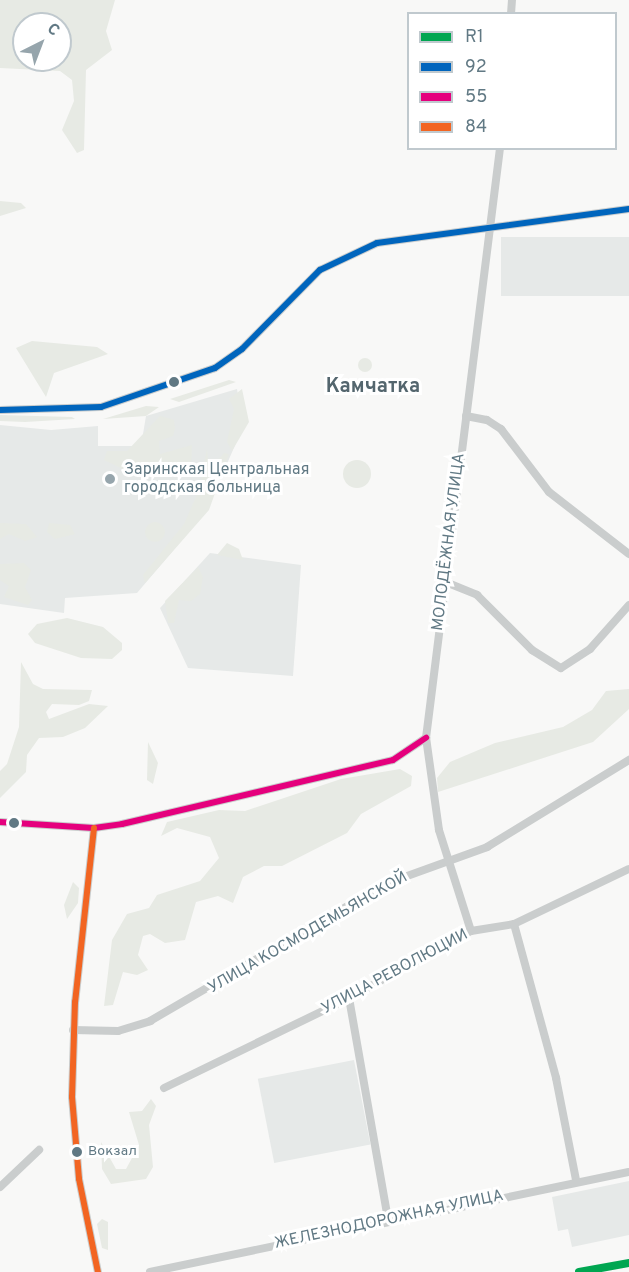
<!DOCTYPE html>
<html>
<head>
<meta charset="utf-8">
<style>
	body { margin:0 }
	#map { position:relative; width:629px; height:1272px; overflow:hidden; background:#f8f8f7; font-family:Overpass,sans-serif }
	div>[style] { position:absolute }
	.built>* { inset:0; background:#e6e9e8; transform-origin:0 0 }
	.green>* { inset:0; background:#e7eae4 }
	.round { border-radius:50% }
	.minor>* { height:8px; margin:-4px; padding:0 4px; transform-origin:4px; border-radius:4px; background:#cacdcd }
	.bus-1>* { height:6px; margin:-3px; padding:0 3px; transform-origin:3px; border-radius:3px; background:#0065bd }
	.bus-2>* { height:6px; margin:-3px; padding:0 3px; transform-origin:3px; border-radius:3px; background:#e5007d }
	.bus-3>* { height:6px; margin:-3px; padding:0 3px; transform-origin:3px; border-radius:3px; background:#f26522 }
	.rail-1>* { height:8px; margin:-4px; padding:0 4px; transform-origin:4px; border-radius:4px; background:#00a651 }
	.dots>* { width:16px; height:16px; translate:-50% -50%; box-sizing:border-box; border:3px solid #fff; border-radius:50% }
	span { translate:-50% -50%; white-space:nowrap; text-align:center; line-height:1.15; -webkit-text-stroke:6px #fff; paint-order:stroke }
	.bus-label { font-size:14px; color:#617984 }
	.left { translate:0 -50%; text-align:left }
	.poi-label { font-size:16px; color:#617984 }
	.street-label { font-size:16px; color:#617984 }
	.quarter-label { font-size:20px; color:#54666e; font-weight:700 }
	.legend { position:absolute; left:407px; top:12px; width:210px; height:138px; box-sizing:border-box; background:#fff; border:2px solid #c0c9ce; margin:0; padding:8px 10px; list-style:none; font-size:18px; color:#617984 }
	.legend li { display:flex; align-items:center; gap:12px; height:30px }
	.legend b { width:30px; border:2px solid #c0c9ce }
	.north { position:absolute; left:12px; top:12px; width:60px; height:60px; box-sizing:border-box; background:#fff; border:2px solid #c0c9ce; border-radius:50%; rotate:42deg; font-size:16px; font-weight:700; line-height:24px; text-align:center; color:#617984 }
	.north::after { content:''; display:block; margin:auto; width:21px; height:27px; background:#96a5ac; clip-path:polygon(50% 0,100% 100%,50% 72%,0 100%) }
</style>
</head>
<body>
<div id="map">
	<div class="built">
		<div style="left:629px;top:237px;width:59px;height:128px;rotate:90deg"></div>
		<div style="clip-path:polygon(237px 389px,243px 427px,206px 512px,137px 593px,65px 598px,64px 613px,0 604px,0 425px,51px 430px,98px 426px,98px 446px,141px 446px,146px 416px)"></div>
		<div style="clip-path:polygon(210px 553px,301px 565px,293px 676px,188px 668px,160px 608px)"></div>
		<div style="left:354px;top:1060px;width:86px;height:98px;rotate:79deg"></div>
		<div style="clip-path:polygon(629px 1181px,629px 1235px,572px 1247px,568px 1229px,558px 1231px,552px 1197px)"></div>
	</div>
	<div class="green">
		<div style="clip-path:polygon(evenodd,0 0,115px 0,106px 31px,112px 50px,86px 70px,84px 150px,77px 153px,62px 130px,74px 101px,72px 80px,60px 71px,0 68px,0 0,24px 24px,60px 24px,60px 60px,24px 60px,24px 24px)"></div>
		<div style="clip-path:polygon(0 201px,21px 203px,26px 208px,0 216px)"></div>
		<div style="clip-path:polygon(32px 341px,97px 347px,108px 354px,54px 373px,46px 397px,16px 348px)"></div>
		<div class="round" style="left:358px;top:358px;width:14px;height:14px"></div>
		<div style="clip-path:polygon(229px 380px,236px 382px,179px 402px,170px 399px)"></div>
		<div style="clip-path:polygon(242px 389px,249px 422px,232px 451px,227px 442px,234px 409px,229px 399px)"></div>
		<div style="clip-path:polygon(146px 406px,159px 407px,146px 416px,103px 419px)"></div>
		<div style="clip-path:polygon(0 415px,72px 417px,75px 419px,25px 422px,0 421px)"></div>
		<div style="clip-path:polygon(160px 416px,174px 420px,175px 428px,173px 436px,159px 441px,160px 454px,192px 445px,191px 468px,123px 469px,104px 460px,107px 451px,127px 451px)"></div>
		<div style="clip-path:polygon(207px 449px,209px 471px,224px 453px,229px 454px,209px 510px,145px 583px,143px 575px,184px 524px,199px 490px)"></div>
		<div class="round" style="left:343px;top:460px;width:28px;height:28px"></div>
		<div class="round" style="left:145px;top:522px;width:20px;height:20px"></div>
		<div style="clip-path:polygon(0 523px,26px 524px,37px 537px,25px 541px,9px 534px,0 539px)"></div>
		<div style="clip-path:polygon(49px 523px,70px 525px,75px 534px,55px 539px,47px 532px)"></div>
		<div style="clip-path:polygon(227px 543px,239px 549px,243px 560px,217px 555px)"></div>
		<div style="clip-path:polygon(24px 563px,31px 570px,25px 587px,32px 600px,28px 605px,4px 597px,9px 586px,0 580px,0 564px)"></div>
		<div style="clip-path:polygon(198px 567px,203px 577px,200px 594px,191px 601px,179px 600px,174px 623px,168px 623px,165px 601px)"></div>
		<div style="clip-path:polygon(67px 618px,103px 627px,122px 643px,122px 650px,112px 659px,81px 658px,35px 643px,28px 634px,37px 624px)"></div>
		<div style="clip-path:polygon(21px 662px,33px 684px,43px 689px,92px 690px,89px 701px,79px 705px,52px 704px,46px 712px,49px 719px,89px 704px,108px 706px,85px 728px,63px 737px,39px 738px,27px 755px,26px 772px,0 798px,0 771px,7px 764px,19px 727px)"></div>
		<div style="clip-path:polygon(629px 689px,629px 709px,593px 742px,438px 792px,437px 778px,450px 762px,495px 743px,563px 727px,592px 710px,606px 691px)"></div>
		<div style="clip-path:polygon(148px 742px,158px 763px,153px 784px,147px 780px)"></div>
		<div style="clip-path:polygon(400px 769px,412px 776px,411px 786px,361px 814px,347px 833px,282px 866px,264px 866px,243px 877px,233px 903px,218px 896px,196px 902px,185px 940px,165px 943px,150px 934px,143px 936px,138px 955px,148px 970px,137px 975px,123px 972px,113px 1005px,104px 1006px,112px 940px,127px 914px,149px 908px,157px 895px,200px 881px,219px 858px,210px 837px,177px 828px,161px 836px,167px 822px,219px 810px,245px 811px,341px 779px)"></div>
		<div style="clip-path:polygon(73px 882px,79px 888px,78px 903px,67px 919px,64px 905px)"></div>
		<div style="clip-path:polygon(151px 1099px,156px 1106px,149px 1125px,153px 1167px,146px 1179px,111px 1184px,102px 1169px,101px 1142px,116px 1169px,126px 1169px,139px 1145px,129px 1112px,142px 1111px)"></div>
		<div style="clip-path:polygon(102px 1219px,108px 1222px,108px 1250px,102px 1248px,97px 1224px)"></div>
	</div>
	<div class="minor">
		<div style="left:511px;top:14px;width:14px;rotate:-86deg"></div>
		<div style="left:0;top:410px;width:101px;rotate:-1.7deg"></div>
		<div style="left:101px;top:407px;width:120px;rotate:-18.9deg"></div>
		<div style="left:215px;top:368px;width:33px;rotate:-35deg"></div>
		<div style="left:242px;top:349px;width:111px;rotate:-45.4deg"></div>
		<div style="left:320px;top:270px;width:63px;rotate:-25.3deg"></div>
		<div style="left:377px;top:243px;width:254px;rotate:-7.7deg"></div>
		<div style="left:466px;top:416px;width:21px;rotate:11deg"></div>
		<div style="left:487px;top:420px;width:17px;rotate:33deg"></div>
		<div style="left:501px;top:429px;width:79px;rotate:52.7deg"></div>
		<div style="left:549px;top:492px;width:101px;rotate:37.8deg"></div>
		<div style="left:443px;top:581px;width:37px;rotate:22deg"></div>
		<div style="left:477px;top:595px;width:78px;rotate:45deg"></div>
		<div style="left:532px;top:650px;width:34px;rotate:32deg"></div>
		<div style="left:561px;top:668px;width:35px;rotate:-33deg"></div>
		<div style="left:590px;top:649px;width:59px;rotate:-48.4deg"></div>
		<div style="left:0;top:822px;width:94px;rotate:3.7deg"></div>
		<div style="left:94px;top:828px;width:28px;rotate:-8deg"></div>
		<div style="left:122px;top:824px;width:278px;rotate:-13.3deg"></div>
		<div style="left:393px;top:760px;width:40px;rotate:-34deg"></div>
		<div style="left:94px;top:828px;width:175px;rotate:96.2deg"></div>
		<div style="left:75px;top:1002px;width:95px;rotate:91.8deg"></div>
		<div style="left:72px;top:1097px;width:82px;rotate:85.1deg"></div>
		<div style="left:79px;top:1179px;width:95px;rotate:78.5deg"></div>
		<div style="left:514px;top:924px;width:160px;rotate:74.7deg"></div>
		<div style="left:556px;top:1078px;width:104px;rotate:78.9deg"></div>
		<div style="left:471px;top:931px;width:106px;rotate:-107.6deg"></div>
		<div style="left:439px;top:830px;width:93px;rotate:-98deg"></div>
		<div style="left:426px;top:738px;width:595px;rotate:-82.85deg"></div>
		<div style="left:349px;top:998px;width:225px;rotate:80deg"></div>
		<div style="left:73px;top:1030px;width:45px;rotate:1.3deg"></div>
		<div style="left:118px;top:1031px;width:34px;rotate:-17deg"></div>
		<div style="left:150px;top:1021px;width:272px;rotate:-30.2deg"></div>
		<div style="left:385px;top:884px;width:109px;rotate:-19.9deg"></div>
		<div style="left:487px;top:847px;width:167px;rotate:-31.5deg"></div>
		<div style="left:164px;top:1088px;width:206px;rotate:-25.9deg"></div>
		<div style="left:349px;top:998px;width:139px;rotate:-28.8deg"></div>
		<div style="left:471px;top:931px;width:44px;rotate:-9.2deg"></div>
		<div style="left:514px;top:924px;width:127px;rotate:-25.6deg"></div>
		<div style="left:0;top:1187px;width:54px;rotate:-43.5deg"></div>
		<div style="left:150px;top:1272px;width:489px;rotate:-11.8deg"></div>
	</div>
	<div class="bus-1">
		<div style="left:0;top:410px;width:101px;rotate:-1.7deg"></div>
		<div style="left:101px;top:407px;width:120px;rotate:-18.9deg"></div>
		<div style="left:215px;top:368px;width:33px;rotate:-35deg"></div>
		<div style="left:242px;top:349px;width:111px;rotate:-45.4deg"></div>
		<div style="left:320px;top:270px;width:63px;rotate:-25.3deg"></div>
		<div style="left:377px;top:243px;width:254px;rotate:-7.7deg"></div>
	</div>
	<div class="bus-2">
		<div style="left:0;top:822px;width:94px;rotate:3.7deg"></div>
		<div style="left:94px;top:828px;width:28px;rotate:-8deg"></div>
		<div style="left:122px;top:824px;width:278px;rotate:-13.3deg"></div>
		<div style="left:393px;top:760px;width:40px;rotate:-34deg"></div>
	</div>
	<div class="bus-3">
		<div style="left:94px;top:828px;width:175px;rotate:96.2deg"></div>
		<div style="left:75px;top:1002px;width:95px;rotate:91.8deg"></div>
		<div style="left:72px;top:1097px;width:82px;rotate:85.1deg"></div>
		<div style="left:79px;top:1179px;width:95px;rotate:78.5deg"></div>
	</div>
	<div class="rail-1">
		<div style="left:579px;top:1272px;width:51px;rotate:-10.2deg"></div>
	</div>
	<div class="dots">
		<div style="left:174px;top:382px;background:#617984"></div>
		<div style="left:110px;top:479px;background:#96a5ac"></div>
		<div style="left:14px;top:823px;background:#617984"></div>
		<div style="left:77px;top:1152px;background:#617984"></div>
	</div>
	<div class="bus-label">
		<span class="left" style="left:88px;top:1152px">Вокзал</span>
	</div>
	<div class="poi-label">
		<span class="left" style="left:124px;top:479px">Заринская Центральная<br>городская больница</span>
	</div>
	<div class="street-label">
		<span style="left:449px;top:542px;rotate:-83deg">МОЛОДЁЖНАЯ УЛИЦА</span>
		<span style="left:308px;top:933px;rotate:-30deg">УЛИЦА КОСМОДЕМЬЯНСКОЙ</span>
		<span style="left:395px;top:972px;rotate:-28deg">УЛИЦА РЕВОЛЮЦИИ</span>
		<span style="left:389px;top:1220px;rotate:-12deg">ЖЕЛЕЗНОДОРОЖНАЯ УЛИЦА</span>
	</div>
	<div class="quarter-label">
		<span style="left:373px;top:387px">Камчатка</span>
	</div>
	<ul class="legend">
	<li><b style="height:8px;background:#00a651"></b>R1</li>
	<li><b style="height:8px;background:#0065bd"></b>92</li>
	<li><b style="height:8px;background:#e5007d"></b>55</li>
	<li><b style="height:8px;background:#f26522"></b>84</li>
	</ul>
	<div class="north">С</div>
</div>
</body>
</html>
